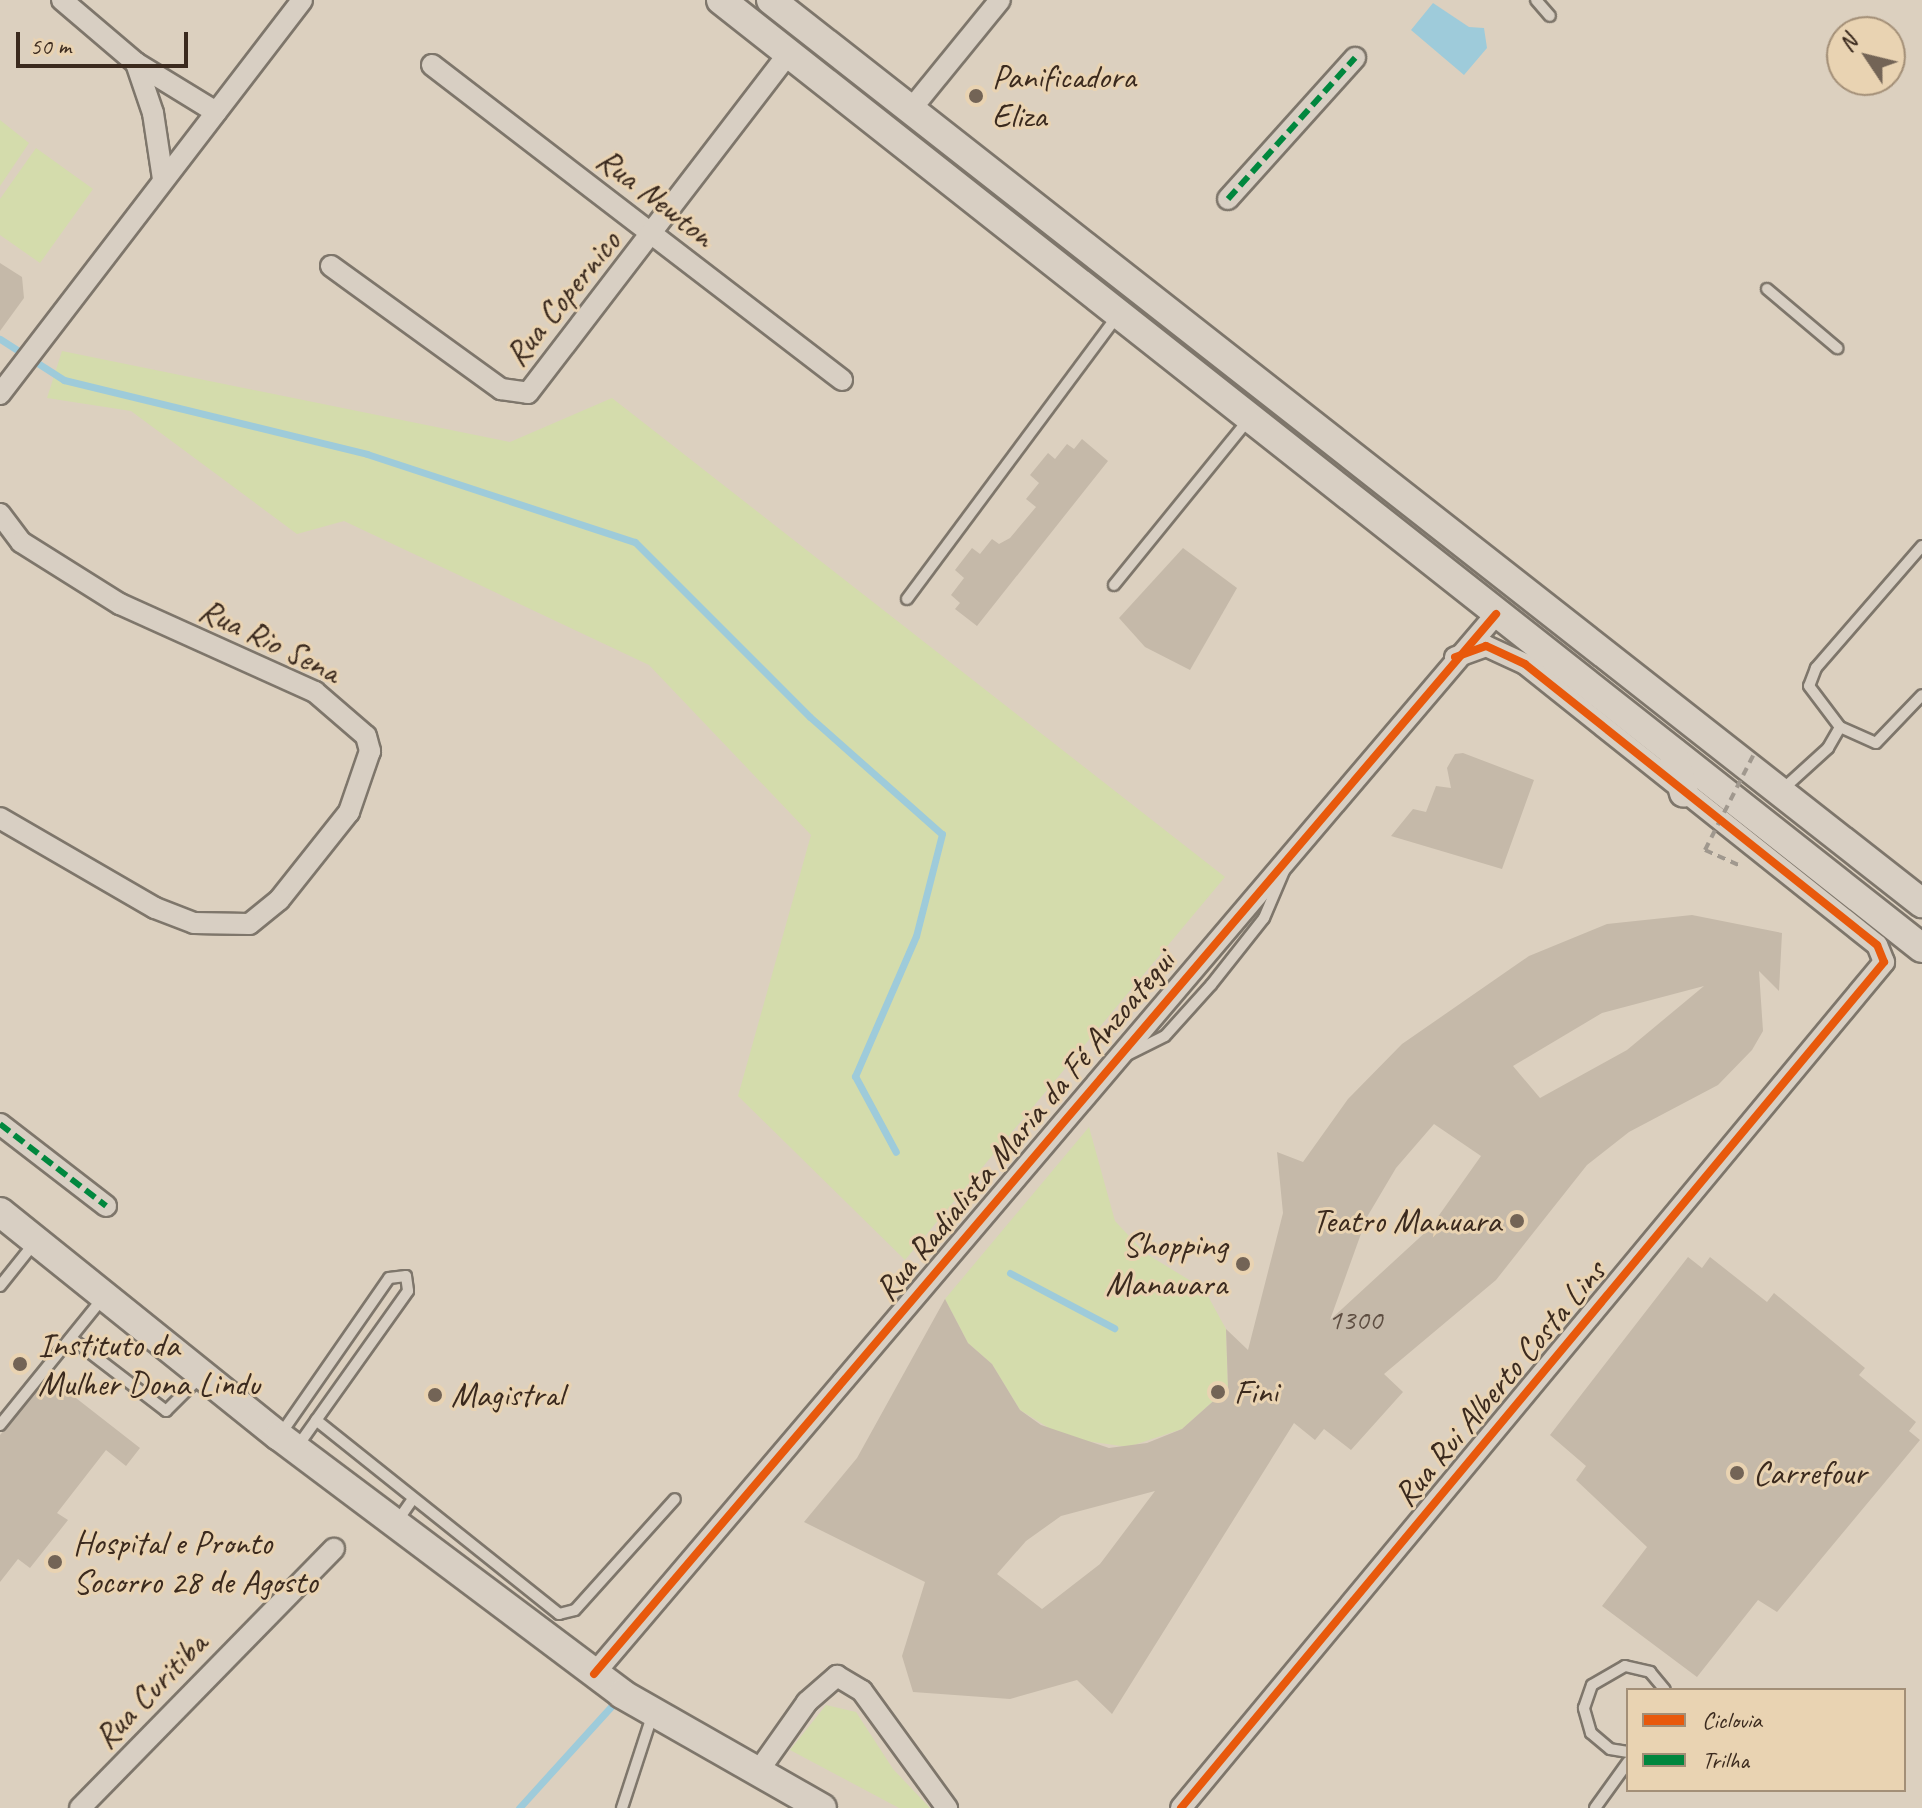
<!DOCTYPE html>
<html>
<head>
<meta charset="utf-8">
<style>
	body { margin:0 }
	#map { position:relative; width:1922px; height:1808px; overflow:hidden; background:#dcd0bf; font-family:Caveat,sans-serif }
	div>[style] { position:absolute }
	.green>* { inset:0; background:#d4dcac }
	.water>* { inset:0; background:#9ecbda }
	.stream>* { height:7px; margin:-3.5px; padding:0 3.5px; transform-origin:3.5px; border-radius:3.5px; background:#9ecbda }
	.building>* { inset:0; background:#c5b9a9 }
	.path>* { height:4px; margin-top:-2px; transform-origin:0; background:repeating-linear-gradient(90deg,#a0988e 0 8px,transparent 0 14px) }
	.roads { filter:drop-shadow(2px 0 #7e766b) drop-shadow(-2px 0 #7e766b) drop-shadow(0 2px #7e766b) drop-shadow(0 -2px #7e766b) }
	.service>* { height:10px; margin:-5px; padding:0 5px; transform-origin:5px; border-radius:5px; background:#d8cfc3 }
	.minor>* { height:20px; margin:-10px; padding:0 10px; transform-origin:10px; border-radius:10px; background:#d8cfc3 }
	.secondary>* { height:28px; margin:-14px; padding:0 14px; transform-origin:14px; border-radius:14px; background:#d8cfc3 }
	.path-bridge>* { height:4px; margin-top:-2px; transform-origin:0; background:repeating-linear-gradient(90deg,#a0988e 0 8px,transparent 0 14px) }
	.quiet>* { height:6px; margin-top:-3px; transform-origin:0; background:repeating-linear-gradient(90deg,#00873e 0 12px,transparent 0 18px) }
	.cycleway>* { height:8px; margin:-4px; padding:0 4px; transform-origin:4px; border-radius:4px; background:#e8590c }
	.dots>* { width:22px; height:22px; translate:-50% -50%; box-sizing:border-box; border:4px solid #e9d3b2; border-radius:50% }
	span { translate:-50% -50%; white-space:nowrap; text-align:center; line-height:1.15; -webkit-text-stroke:6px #e9d3b2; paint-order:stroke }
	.number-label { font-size:30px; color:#5e4e42 }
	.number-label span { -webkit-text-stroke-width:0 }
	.poi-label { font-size:34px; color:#3b2a1e }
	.left { translate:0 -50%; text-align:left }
	.right { translate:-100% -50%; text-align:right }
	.street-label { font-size:34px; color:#3b2a1e }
	.legend { position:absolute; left:1626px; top:1688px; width:280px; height:104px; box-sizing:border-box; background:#e9d3b2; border:2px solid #a38f77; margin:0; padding:10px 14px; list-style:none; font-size:24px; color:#3b2a1e }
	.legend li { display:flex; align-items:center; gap:16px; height:40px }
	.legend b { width:40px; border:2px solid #a38f77 }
	.north { position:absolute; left:1826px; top:16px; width:80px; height:80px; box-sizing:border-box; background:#e9d3b2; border:2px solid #a38f77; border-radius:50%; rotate:305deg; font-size:22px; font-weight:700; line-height:32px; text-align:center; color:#3b2a1e }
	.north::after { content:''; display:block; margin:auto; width:28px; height:36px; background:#736456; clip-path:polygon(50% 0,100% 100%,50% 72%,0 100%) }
	.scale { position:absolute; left:16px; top:32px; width:172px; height:36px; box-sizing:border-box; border:4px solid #3b2a1e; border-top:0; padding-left:10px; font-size:24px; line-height:28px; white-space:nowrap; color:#3b2a1e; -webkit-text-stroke:6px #e9d3b2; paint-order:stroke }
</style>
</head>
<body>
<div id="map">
	<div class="green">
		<div style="clip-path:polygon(0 120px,29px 143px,0 186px)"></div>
		<div style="clip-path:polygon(36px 148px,93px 189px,40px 263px,0 235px,0 199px)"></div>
		<div style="clip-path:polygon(62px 351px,510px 442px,612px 398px,1225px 877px,905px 1260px,738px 1096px,811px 835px,649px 665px,344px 521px,297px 534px,131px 411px,47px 398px)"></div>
		<div style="clip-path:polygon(1089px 1127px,1115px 1221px,1145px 1253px,1204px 1289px,1226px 1329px,1228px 1388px,1182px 1429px,1128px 1447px,1065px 1438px,1020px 1410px,992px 1364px,968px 1343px,945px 1299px)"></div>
		<div style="clip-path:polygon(826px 1705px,856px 1712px,893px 1769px,930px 1808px,899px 1808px,790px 1750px)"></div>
	</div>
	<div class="water">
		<div style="clip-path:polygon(1433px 3px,1469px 27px,1484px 28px,1487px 48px,1464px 75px,1411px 30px)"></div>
	</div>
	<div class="stream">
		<div style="left:0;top:339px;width:76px;rotate:32.6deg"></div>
		<div style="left:64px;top:380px;width:312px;rotate:13.7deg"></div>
		<div style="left:367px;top:454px;width:282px;rotate:18.2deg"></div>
		<div style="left:635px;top:542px;width:247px;rotate:45deg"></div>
		<div style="left:810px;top:717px;width:176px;rotate:41.6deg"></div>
		<div style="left:942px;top:834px;width:105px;rotate:104.3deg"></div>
		<div style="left:916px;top:936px;width:153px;rotate:113.5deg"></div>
		<div style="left:855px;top:1076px;width:86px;rotate:61.7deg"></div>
		<div style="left:1010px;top:1273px;width:118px;rotate:27.9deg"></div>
		<div style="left:519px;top:1808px;width:146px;rotate:-47.8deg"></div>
	</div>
	<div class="building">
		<div style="clip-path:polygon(0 263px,22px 277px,24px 298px,0 331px)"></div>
		<div style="clip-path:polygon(1082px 439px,1108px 461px,977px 626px,955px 609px,960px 603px,951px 595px,964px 578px,955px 570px,972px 548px,980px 554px,992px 539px,999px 544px,1010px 538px,1036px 507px,1026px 499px,1039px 483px,1030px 475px,1048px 453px,1055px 459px,1067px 444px,1074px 449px)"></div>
		<div style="clip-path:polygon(1183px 548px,1237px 588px,1190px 670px,1145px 647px,1119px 618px)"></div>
		<div style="clip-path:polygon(1463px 753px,1534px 780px,1502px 869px,1391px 836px,1413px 809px,1426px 812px,1436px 786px,1451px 788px,1447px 768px,1455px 754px)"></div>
		<div style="clip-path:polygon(evenodd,1692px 915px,1782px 933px,1779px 991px,1759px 971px,1763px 1031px,1752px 1050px,1718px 1085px,1629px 1132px,1587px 1165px,1496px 1280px,1384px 1374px,1403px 1392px,1351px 1450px,1324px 1429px,1315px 1440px,1294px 1423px,1112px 1714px,1077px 1680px,1010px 1699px,913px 1692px,902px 1656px,925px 1582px,804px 1522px,857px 1458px,945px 1299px,968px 1343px,992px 1364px,1020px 1410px,1041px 1425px,1109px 1448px,1147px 1443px,1182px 1429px,1228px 1388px,1226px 1329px,1248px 1350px,1283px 1213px,1277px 1152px,1303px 1162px,1348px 1099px,1402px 1044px,1529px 956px,1607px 924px,1692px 915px,1704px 986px,1627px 1050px,1540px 1098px,1513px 1066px,1602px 1013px,1704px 986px,1692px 915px,1434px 1124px,1481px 1156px,1430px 1228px,1330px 1320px,1367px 1217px,1396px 1168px,1434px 1124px,1692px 915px,1155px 1491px,1100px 1564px,1042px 1609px,997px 1574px,1026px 1541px,1061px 1516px,1155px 1491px)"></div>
		<div style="clip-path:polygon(1688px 1257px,1702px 1268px,1710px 1257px,1767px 1302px,1774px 1293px,1865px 1368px,1859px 1375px,1916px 1422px,1909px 1431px,1920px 1440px,1777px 1612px,1758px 1600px,1697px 1677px,1602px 1606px,1647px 1547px,1576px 1480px,1586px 1466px,1550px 1435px)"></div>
		<div style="clip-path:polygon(49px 1377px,140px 1448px,126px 1466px,106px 1450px,57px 1513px,68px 1520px,30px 1568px,18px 1559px,0 1582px,0 1435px)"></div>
	</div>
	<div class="path">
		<div style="left:1705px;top:850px;width:37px;rotate:24deg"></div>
	</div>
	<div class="roads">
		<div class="service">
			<div style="left:1536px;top:0;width:21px;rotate:49deg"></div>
			<div style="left:1767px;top:289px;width:92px;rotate:40.1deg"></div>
			<div style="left:1922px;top:546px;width:162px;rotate:131deg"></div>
			<div style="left:1816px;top:668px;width:19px;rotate:111deg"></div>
			<div style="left:1809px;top:686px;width:51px;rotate:52.9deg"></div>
			<div style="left:1840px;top:727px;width:39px;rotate:24deg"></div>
			<div style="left:1876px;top:743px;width:66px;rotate:-46.2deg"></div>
			<div style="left:1114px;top:585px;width:214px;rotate:-50.9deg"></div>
			<div style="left:907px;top:599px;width:352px;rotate:-53.4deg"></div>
			<div style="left:1783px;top:789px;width:61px;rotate:-42.3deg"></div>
			<div style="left:1828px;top:748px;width:24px;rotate:-60deg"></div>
			<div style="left:1127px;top:1055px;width:42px;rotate:-26.6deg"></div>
			<div style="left:1165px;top:1036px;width:69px;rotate:-48deg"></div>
			<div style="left:1211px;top:985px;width:85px;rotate:-51.7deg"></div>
			<div style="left:1264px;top:918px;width:51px;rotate:-66.9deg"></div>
			<div style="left:0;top:1286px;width:58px;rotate:-51.3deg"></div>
			<div style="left:71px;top:1338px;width:120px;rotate:37.5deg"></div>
			<div style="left:166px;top:1411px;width:49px;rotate:-45deg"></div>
			<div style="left:316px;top:1420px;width:311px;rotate:38.6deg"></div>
			<div style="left:559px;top:1614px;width:16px;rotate:-14deg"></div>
			<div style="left:575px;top:1610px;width:149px;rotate:-48deg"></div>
			<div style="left:0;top:1425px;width:162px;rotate:-51deg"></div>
			<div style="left:280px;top:1435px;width:191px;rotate:-55.2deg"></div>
			<div style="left:389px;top:1278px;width:17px;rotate:-7deg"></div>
			<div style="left:406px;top:1276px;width:15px;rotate:82deg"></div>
			<div style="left:408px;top:1291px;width:191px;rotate:125.4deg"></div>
			<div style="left:396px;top:1523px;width:29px;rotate:-55deg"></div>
			<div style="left:1628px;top:1752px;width:18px;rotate:-171deg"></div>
			<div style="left:1610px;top:1749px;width:25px;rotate:-140deg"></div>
			<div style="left:1591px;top:1733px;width:26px;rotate:-106deg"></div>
			<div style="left:1584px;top:1708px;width:24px;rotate:-71deg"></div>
			<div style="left:1592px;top:1685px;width:38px;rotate:-30deg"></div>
			<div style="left:1625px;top:1666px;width:26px;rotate:13deg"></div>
			<div style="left:1650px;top:1672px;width:23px;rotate:50deg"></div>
			<div style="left:622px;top:1808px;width:97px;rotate:-71.9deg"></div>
			<div style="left:1595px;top:1808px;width:57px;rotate:-54.3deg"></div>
		</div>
		<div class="minor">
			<div style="left:62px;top:0;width:97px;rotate:40.4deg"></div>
			<div style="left:136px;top:63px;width:94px;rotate:31.5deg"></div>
			<div style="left:136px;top:63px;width:53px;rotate:71.2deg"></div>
			<div style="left:153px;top:113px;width:67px;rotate:81.4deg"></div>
			<div style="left:432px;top:65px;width:517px;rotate:37.53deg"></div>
			<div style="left:912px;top:108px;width:139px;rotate:-50.8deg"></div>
			<div style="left:1228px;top:199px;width:190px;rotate:-48deg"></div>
			<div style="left:331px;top:266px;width:210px;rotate:35.9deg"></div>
			<div style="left:501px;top:389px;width:27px;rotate:8deg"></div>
			<div style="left:528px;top:393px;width:429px;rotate:-52.5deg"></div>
			<div style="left:0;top:394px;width:496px;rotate:-52.5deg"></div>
			<div style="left:0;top:514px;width:35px;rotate:53deg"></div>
			<div style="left:21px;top:542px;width:117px;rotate:32.1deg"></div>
			<div style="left:120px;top:604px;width:214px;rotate:24.3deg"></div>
			<div style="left:315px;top:692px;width:67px;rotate:40.8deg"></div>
			<div style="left:366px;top:736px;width:16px;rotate:75deg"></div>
			<div style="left:370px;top:751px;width:65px;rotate:109deg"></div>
			<div style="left:349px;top:812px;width:112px;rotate:128.5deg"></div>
			<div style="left:279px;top:900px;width:38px;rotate:141deg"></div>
			<div style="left:249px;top:924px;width:55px;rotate:-179deg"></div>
			<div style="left:194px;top:923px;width:42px;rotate:-159deg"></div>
			<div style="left:155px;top:908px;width:179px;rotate:-149.9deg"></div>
			<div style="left:0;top:1124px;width:134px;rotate:37.7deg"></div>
			<div style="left:594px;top:1674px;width:1392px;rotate:-49.6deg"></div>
			<div style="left:757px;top:1773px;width:87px;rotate:-54.8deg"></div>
			<div style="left:807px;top:1702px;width:40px;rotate:-41deg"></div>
			<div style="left:837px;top:1676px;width:29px;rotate:31deg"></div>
			<div style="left:862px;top:1691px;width:145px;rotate:54deg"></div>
			<div style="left:80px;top:1808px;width:363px;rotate:-45.6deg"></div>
			<div style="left:1181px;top:1808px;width:1100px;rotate:-50.27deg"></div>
			<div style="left:1884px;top:962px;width:18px;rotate:-112deg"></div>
			<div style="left:1877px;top:945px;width:450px;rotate:-141.4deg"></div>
			<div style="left:1525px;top:664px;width:43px;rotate:-155.2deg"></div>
			<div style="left:1486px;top:646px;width:33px;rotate:160deg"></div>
		</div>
		<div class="secondary">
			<div style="left:721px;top:0;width:1530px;rotate:38.29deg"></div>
			<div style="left:771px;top:0;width:1463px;rotate:38.12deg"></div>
			<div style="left:1673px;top:752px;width:42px;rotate:75deg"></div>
			<div style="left:0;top:1212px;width:358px;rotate:38.8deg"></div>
			<div style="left:279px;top:1436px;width:429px;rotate:36.9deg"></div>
			<div style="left:622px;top:1694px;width:230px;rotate:29.7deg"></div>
		</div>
	</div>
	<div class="path-bridge">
		<div style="left:1705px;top:850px;width:110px;rotate:-63deg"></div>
	</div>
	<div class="quiet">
		<div style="left:1228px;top:199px;width:190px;rotate:-48deg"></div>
		<div style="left:0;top:1124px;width:134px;rotate:37.7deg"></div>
	</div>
	<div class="cycleway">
		<div style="left:594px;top:1674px;width:1392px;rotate:-49.6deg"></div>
		<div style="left:1181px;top:1808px;width:1100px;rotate:-50.27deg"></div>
		<div style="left:1884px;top:962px;width:18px;rotate:-112deg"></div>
		<div style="left:1877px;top:945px;width:450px;rotate:-141.4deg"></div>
		<div style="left:1525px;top:664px;width:43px;rotate:-155.2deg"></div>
		<div style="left:1486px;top:646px;width:33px;rotate:160deg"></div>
	</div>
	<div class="dots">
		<div style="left:976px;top:96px;background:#736456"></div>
		<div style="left:1517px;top:1221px;background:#736456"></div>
		<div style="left:1243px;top:1264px;background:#736456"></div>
		<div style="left:20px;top:1364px;background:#736456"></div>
		<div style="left:1218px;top:1392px;background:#736456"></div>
		<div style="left:435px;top:1395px;background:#736456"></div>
		<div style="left:1737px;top:1473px;background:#736456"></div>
		<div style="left:55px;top:1562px;background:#736456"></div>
	</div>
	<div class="number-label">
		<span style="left:1355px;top:1319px">1300</span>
	</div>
	<div class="poi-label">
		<span class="left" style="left:992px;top:96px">Panificadora<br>Eliza</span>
		<span class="right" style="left:1501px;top:1221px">Teatro Manuara</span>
		<span class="right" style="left:1227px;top:1264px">Shopping<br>Manauara</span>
		<span class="left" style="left:38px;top:1364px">Instituto da<br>Mulher Dona Lindu</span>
		<span class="left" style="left:1234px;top:1392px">Fini</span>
		<span class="left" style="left:451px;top:1395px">Magistral</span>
		<span class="left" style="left:1753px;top:1473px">Carrefour</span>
		<span class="left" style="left:73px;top:1562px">Hospital e Pronto<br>Socorro 28 de Agosto</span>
	</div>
	<div class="street-label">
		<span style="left:656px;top:197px;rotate:38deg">Rua Newton</span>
		<span style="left:562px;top:298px;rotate:-51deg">Rua Copernico</span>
		<span style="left:270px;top:640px;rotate:26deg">Rua Rio Sena</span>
		<span style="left:1024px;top:1125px;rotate:-50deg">Rua Radialista Maria da Fé Anzoategui</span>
		<span style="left:1499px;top:1383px;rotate:-50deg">Rua Rui Alberto Costa Lins</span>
		<span style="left:150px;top:1690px;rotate:-46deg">Rua Curitiba</span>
	</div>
	<ul class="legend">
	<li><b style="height:10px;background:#e8590c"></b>Ciclovia</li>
	<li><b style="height:10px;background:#00873e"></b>Trilha</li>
	</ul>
	<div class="north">N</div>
	<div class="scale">50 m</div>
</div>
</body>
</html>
